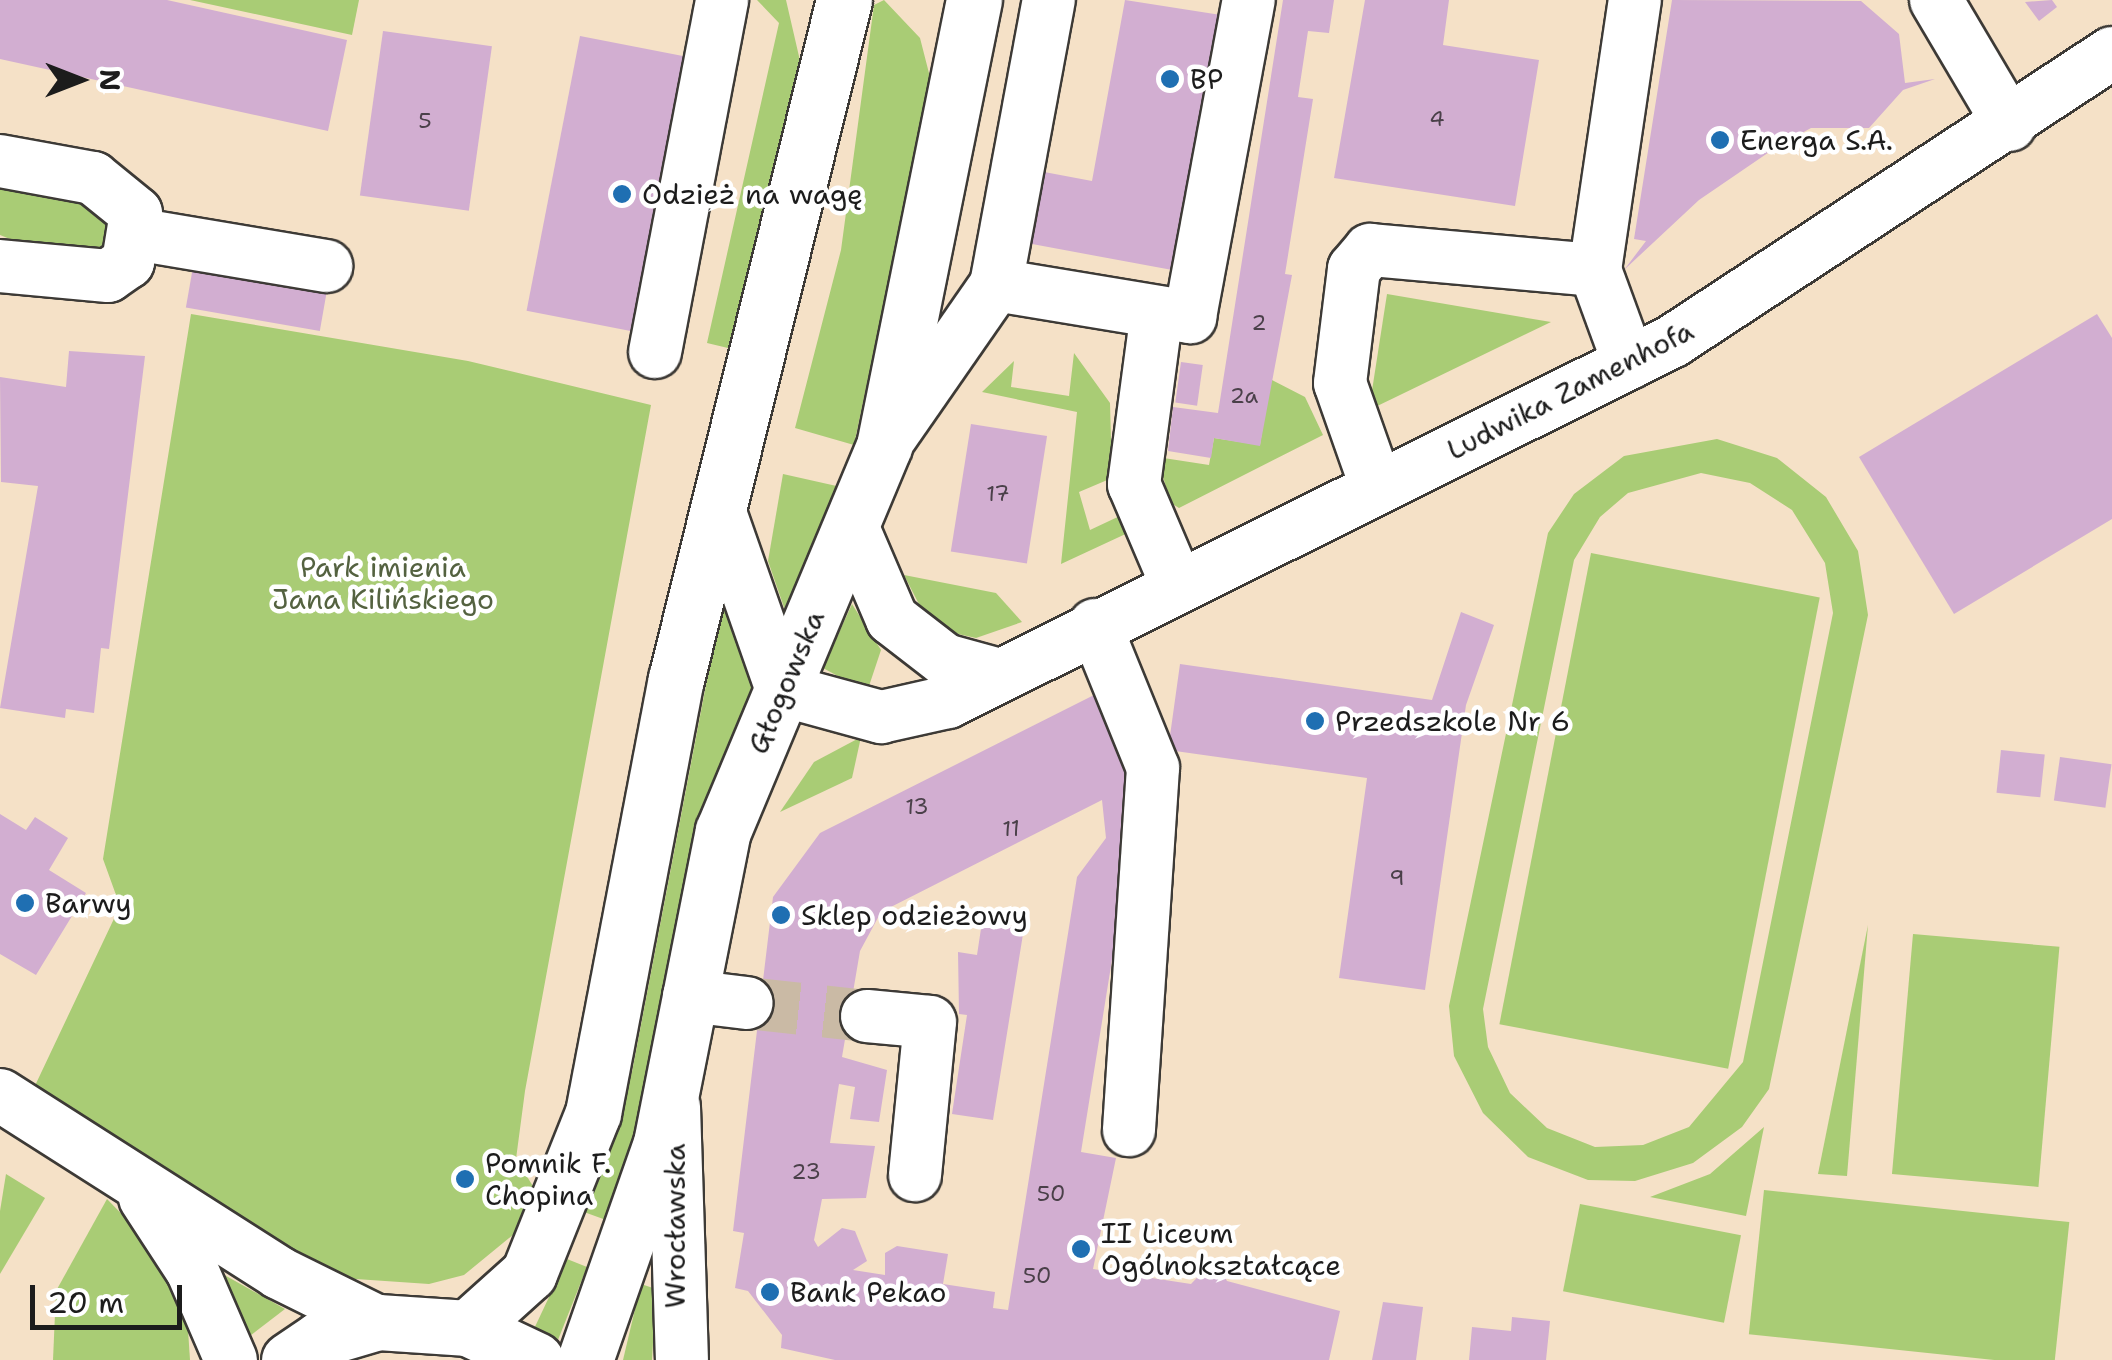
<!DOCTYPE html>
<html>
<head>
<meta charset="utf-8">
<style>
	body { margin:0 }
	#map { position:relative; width:2112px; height:1360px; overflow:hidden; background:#f5e1c7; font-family:"Shantell Sans",sans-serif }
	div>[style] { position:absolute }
	.green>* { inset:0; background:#a9cc75; transform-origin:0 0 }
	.building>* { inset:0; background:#d2aed1; transform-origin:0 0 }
	.minor-tunnel>* { height:52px; margin-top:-26px; transform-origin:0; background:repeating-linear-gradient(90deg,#cabaa5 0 52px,transparent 0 78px) }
	.roads { filter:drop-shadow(2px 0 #3d3a36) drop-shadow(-2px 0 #3d3a36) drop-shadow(0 2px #3d3a36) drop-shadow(0 -2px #3d3a36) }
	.minor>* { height:52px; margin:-26px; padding:0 26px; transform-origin:26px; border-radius:26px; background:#fff }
	.major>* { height:55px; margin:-27.5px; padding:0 27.5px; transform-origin:27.5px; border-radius:27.5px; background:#fff }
	.dots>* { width:28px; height:28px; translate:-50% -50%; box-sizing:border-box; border:5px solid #fff; border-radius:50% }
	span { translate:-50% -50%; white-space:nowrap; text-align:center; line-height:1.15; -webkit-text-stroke:9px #fff; paint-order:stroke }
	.number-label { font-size:22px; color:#4a4049 }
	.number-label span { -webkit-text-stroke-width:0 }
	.poi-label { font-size:28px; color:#1c1c1c }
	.left { translate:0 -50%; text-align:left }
	.street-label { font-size:28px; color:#1c1c1c }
	.park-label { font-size:28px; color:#546240 }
	.north { position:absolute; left:30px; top:30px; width:100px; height:100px; -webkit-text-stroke:8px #fff; paint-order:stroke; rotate:90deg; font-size:28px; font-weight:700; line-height:40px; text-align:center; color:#1c1c1c }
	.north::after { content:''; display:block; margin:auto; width:35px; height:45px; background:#1c1c1c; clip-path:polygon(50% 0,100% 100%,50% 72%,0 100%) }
	.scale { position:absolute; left:30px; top:1285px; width:152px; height:45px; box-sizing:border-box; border:5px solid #1c1c1c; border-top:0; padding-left:12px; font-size:30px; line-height:35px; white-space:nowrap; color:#1c1c1c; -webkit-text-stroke:8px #fff; paint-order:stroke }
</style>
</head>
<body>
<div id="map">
	<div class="green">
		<div style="clip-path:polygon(190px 0,359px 0,352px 35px)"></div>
		<div style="clip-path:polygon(757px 0,786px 0,801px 65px,728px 348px,707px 343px,779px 23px)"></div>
		<div style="clip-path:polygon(884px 0,920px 38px,931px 81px,854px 445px,795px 428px,841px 250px,874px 5px)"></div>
		<div style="clip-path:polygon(0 172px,107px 204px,109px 253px,30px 247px,0 235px)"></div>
		<div style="clip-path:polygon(1387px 294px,1551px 322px,1369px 410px)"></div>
		<div style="clip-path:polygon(191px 314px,468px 361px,651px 405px,525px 1091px,516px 1159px,536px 1191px,525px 1225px,464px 1275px,429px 1284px,341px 1278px,32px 1092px,120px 906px,103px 859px)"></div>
		<div style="clip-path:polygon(1074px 353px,1110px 403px,1112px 478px,1079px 492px,1090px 530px,1124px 514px,1132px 531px,1061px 564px,1077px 412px,982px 392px,1014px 361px,1011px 387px,1069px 396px)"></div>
		<div style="clip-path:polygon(1270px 379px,1305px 397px,1323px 435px,1179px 508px,1171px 503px,1157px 457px,1209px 465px,1214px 438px,1260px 445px)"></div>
		<div style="clip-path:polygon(evenodd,1717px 439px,1777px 458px,1826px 497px,1858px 551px,1868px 615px,1769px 1089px,1742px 1127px,1693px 1163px,1635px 1181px,1588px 1180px,1528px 1157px,1483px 1113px,1454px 1056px,1449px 1006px,1548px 533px,1574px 494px,1624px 456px,1717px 439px,1701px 473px,1750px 483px,1792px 510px,1825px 563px,1833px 613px,1743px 1062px,1689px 1127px,1643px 1145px,1595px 1147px,1547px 1128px,1510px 1093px,1488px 1047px,1483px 1009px,1574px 560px,1600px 517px,1628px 493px,1701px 473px)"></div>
		<div style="clip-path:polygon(783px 474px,841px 487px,787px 616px,768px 561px)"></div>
		<div style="left:1591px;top:553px;width:233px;height:480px;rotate:11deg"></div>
		<div style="clip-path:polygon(904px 575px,996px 593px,1022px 622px,976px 638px,958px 634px,924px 614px)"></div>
		<div style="clip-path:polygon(724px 591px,766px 665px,687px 874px,645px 1106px,606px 1220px,584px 1212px,632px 1072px)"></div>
		<div style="clip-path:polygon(852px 604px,881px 650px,867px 692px,823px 668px)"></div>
		<div style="clip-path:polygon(861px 737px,852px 778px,780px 812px,814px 762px)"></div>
		<div style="clip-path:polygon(1868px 925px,1847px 1176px,1818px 1174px)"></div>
		<div style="left:1913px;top:934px;width:147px;height:241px;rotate:5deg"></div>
		<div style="clip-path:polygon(1764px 1127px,1746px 1216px,1650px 1197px,1710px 1174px)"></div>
		<div style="clip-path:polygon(6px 1174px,45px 1198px,0 1274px,0 1211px)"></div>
		<div style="left:1764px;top:1190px;width:307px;height:145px;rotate:6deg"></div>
		<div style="clip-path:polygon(107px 1199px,147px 1240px,187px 1315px,190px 1360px,53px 1360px,56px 1291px)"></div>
		<div style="left:1580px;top:1204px;width:164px;height:89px;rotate:11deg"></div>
		<div style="clip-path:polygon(567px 1259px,587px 1267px,554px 1350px,533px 1331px)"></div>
		<div style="clip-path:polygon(212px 1268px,285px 1309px,246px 1339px)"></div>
		<div style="clip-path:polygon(641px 1284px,656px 1289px,652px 1360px,623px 1360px)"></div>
	</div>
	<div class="building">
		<div style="clip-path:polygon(0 0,167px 0,347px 40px,328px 131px,0 59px)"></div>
		<div style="clip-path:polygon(1125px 0,1240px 18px,1221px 279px,1010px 240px,1023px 168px,1092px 181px)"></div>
		<div style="clip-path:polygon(1283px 0,1334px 0,1329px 33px,1308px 31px,1298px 97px,1313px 99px,1285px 274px,1292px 275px,1260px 446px,1214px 438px,1211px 458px,1168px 451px,1173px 407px,1218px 413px)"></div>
		<div style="clip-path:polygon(1365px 0,1449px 0,1443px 45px,1539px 60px,1515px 206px,1334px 178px)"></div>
		<div style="clip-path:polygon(1672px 0,1861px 1px,1899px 34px,1905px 83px,1935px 79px,1903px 90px,1869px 128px,1811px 128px,1778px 146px,1699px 200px,1624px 270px,1646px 241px,1634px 239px)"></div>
		<div style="clip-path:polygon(2052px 0,2057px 7px,2039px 21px,2025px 2px)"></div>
		<div style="left:383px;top:31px;width:110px;height:166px;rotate:8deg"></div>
		<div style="left:580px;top:36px;width:106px;height:280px;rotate:11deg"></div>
		<div style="left:193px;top:267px;width:136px;height:41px;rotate:10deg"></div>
		<div style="clip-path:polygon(2097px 314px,2112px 338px,2112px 519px,1954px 614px,1859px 457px)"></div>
		<div style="clip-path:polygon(69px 351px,145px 356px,109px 649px,101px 648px,94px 713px,66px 709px,65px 718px,0 708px,38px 486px,1px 482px,0 377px,66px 387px)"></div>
		<div style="left:1181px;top:362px;width:22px;height:41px;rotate:8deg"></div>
		<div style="left:971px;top:424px;width:77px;height:129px;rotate:9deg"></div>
		<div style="clip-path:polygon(1461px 612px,1494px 625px,1466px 705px,1425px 990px,1339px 978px,1367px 778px,1168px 750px,1180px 664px,1432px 700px)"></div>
		<div style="clip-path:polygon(evenodd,1098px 693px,1141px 780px,1081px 1152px,1116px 1158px,1093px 1269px,1191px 1284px,1215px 1259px,1227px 1281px,1340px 1311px,1329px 1360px,835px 1360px,781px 1348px,782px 1335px,748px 1291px,735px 1288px,744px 1233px,733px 1231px,773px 897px,820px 833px,1098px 693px,1102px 800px,1106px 838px,1077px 877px,1008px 1310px,993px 1308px,995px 1292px,943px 1284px,948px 1254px,897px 1246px,885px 1253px,885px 1275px,853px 1270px,867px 1261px,855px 1231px,842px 1228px,818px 1247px,814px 1240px,822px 1199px,866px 1198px,875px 1146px,830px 1143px,839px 1084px,855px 1087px,850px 1119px,879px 1122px,887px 1070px,842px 1057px,860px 951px,881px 912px,1102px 800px)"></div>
		<div style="left:2001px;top:750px;width:44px;height:43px;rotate:6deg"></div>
		<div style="left:2060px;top:757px;width:52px;height:44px;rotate:8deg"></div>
		<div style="clip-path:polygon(0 814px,26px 830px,35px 817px,68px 838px,49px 870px,86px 893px,36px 975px,0 954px)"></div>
		<div style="clip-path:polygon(982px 922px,1024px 928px,993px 1120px,952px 1114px,967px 1015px,959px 1014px,958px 952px,977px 955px)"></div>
		<div style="clip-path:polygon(1383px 1302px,1423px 1307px,1416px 1360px,1372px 1360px)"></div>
		<div style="clip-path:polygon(1512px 1317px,1550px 1321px,1546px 1360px,1469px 1360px,1472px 1327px,1511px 1331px)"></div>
	</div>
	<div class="minor-tunnel">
		<div style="left:747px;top:1003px;width:121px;rotate:6.2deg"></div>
	</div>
	<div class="roads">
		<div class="minor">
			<div style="left:1936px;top:0;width:145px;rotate:59.4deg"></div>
			<div style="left:0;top:161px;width:95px;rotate:10.4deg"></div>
			<div style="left:93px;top:178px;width:55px;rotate:39.1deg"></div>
			<div style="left:136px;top:213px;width:50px;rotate:99.3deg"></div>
			<div style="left:128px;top:262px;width:24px;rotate:145deg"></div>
			<div style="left:108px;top:276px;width:108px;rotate:-174.7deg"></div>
			<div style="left:135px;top:234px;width:194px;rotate:9.5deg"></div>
			<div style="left:1595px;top:270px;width:273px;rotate:-81.6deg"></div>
			<div style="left:996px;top:285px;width:197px;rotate:9.4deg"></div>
			<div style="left:1190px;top:317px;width:322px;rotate:-79.5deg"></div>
			<div style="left:1157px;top:312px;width:174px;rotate:97.6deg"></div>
			<div style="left:1134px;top:484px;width:112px;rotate:66.9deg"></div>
			<div style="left:655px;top:352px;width:358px;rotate:-79.2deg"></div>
			<div style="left:884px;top:446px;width:196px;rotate:-55.2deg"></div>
			<div style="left:996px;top:285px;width:290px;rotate:-79.5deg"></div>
			<div style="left:1377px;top:488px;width:111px;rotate:-109.4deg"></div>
			<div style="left:1340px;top:383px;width:115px;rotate:-83deg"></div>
			<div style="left:1354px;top:269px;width:25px;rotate:-50deg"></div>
			<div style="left:1370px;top:250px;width:226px;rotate:5.1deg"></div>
			<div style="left:1595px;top:270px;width:99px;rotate:69.9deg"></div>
			<div style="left:718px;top:507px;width:194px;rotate:70.7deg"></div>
			<div style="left:782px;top:690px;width:103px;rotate:15.3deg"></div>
			<div style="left:881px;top:717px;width:69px;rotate:-12.6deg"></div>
			<div style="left:948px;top:702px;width:810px;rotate:-26.47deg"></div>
			<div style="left:1673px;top:341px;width:525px;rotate:-33.27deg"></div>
			<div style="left:853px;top:528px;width:99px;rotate:66.8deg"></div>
			<div style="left:892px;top:619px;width:67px;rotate:37.7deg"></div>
			<div style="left:945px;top:660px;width:53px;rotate:15.4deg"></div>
			<div style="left:1095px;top:625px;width:154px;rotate:67.9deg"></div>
			<div style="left:1153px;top:768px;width:363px;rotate:93.8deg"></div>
			<div style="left:689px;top:996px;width:58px;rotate:6.9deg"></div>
			<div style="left:867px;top:1016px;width:63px;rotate:5.4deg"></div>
			<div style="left:930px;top:1022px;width:154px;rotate:95.6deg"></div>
			<div style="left:0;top:1095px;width:331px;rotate:32.5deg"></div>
			<div style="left:279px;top:1273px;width:110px;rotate:26.3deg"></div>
			<div style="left:674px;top:1107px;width:253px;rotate:88.2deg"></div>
			<div style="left:145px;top:1198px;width:86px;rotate:56.9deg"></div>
			<div style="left:192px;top:1270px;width:98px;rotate:66.6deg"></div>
		</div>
		<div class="major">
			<div style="left:468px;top:1328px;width:82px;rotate:-42deg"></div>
			<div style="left:529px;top:1273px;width:172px;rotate:-68.2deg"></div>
			<div style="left:593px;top:1113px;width:442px;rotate:-79.2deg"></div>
			<div style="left:676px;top:679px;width:699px;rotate:-76.1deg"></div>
			<div style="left:289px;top:1360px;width:37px;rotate:-34deg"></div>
			<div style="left:320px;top:1339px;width:60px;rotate:-16.3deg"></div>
			<div style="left:378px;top:1322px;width:90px;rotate:3.8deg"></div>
			<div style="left:468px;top:1328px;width:75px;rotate:25.2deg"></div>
			<div style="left:585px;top:1360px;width:230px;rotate:-70.7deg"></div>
			<div style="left:661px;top:1143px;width:318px;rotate:-78.8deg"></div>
			<div style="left:723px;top:831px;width:417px;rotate:-67.3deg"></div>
			<div style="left:884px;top:446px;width:455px;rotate:-78.6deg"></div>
		</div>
	</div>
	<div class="dots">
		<div style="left:1170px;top:79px;background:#1f6fb2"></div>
		<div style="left:1720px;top:140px;background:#1f6fb2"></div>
		<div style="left:622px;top:194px;background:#1f6fb2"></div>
		<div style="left:1315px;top:721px;background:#1f6fb2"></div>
		<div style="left:25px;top:903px;background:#1f6fb2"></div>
		<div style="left:781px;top:915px;background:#1f6fb2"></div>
		<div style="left:465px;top:1179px;background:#1f6fb2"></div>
		<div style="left:1081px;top:1249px;background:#1f6fb2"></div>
		<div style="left:770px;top:1292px;background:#1f6fb2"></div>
	</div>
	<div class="number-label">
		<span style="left:1437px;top:119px">4</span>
		<span style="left:425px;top:121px">5</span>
		<span style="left:1259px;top:323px">2</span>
		<span style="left:1244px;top:396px">2a</span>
		<span style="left:998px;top:494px">17</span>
		<span style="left:917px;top:807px">13</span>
		<span style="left:1011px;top:829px">11</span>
		<span style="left:1397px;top:878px">9</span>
		<span style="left:806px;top:1172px">23</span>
		<span style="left:1051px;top:1194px">50</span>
		<span style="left:1037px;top:1276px">50</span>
	</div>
	<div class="poi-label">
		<span class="left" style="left:1190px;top:79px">BP</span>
		<span class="left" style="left:1740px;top:140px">Energa S.A.</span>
		<span class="left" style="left:642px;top:194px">Odzież na wagę</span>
		<span class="left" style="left:1335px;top:721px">Przedszkole Nr 6</span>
		<span class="left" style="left:45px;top:903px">Barwy</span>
		<span class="left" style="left:801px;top:915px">Sklep odzieżowy</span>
		<span class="left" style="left:485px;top:1179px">Pomnik F.<br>Chopina</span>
		<span class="left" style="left:1101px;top:1249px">II Liceum<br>Ogólnokształcące</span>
		<span class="left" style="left:790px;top:1292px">Bank Pekao</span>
	</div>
	<div class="street-label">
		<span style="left:1570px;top:390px;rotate:-27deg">Ludwika Zamenhofa</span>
		<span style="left:786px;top:682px;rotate:-67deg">Głogowska</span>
		<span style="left:675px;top:1226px;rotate:-90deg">Wrocławska</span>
	</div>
	<div class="park-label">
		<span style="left:383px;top:583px">Park imienia<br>Jana Kilińskiego</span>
	</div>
	<div class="north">N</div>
	<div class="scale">20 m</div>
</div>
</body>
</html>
